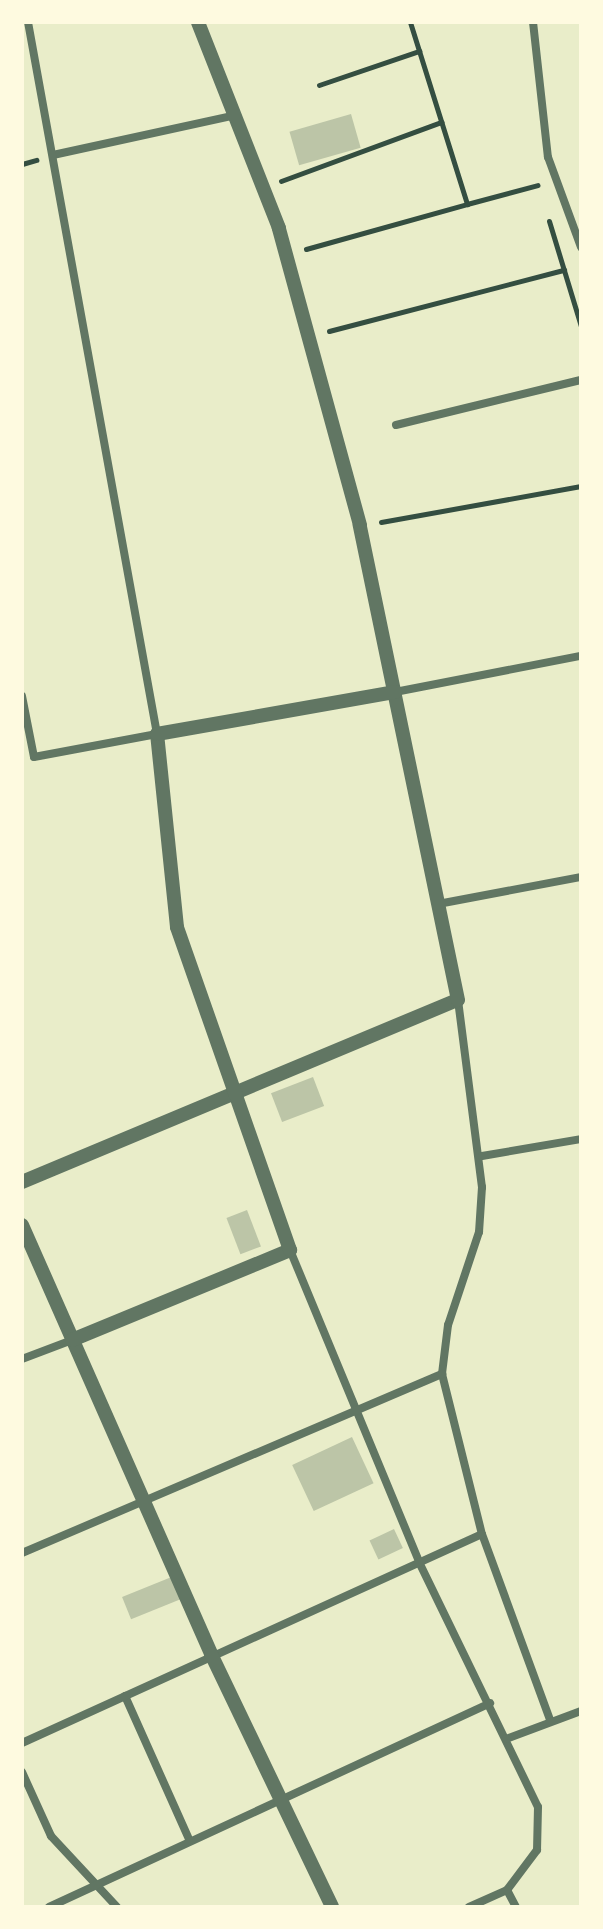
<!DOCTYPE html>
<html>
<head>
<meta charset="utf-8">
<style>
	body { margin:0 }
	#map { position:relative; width:603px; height:1929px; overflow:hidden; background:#e9edc9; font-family:Commissioner,sans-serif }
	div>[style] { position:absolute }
	.building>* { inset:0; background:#bcc5a7; transform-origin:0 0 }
	.path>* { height:5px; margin:-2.5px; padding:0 2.5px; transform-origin:2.5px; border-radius:2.5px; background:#344e41 }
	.minor>* { height:8px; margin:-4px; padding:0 4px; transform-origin:4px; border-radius:4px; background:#617663 }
	.tertiary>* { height:14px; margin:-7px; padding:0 7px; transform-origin:7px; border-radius:7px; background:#617663 }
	span { translate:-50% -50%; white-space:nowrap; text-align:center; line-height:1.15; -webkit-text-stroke:6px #fefae0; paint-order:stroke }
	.frame { position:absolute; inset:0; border:24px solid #fefae0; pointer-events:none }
</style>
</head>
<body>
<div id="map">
	<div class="building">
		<div style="left:351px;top:114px;width:35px;height:64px;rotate:74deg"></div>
		<div style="left:313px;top:1077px;width:31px;height:45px;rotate:69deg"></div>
		<div style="left:247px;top:1210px;width:39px;height:22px;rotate:69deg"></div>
		<div style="left:352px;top:1437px;width:51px;height:66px;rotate:65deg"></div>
		<div style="left:394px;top:1529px;width:21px;height:27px;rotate:65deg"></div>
		<div style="left:174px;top:1576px;width:24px;height:56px;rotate:68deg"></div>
	</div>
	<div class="path">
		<div style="left:410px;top:22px;width:191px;rotate:72.6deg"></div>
		<div style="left:467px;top:204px;width:73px;rotate:-15deg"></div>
		<div style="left:319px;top:85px;width:106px;rotate:-18.8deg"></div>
		<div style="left:22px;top:164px;width:15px;rotate:-16deg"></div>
		<div style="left:281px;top:181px;width:171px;rotate:-20.2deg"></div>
		<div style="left:549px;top:221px;width:110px;rotate:73.1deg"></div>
		<div style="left:306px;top:249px;width:167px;rotate:-15.6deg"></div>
		<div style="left:329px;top:331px;width:243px;rotate:-14.6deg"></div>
		<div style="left:381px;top:522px;width:203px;rotate:-10.2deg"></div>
	</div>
	<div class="minor">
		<div style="left:533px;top:22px;width:136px;rotate:83.7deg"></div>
		<div style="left:548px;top:157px;width:96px;rotate:69.9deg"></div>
		<div style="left:53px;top:155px;width:187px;rotate:-12.3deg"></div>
		<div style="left:396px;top:425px;width:190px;rotate:-13.7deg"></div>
		<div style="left:395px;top:692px;width:189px;rotate:-11deg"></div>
		<div style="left:22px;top:696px;width:62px;rotate:78.9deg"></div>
		<div style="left:34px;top:757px;width:125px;rotate:-10.6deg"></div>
		<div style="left:157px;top:734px;width:724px;rotate:-100.27deg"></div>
		<div style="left:438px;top:904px;width:146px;rotate:-10.7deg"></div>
		<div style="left:458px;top:1000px;width:189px;rotate:82.7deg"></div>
		<div style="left:482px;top:1187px;width:45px;rotate:93.8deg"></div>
		<div style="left:479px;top:1232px;width:98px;rotate:108.4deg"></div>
		<div style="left:448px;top:1325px;width:49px;rotate:97deg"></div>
		<div style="left:442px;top:1374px;width:165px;rotate:76deg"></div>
		<div style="left:482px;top:1534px;width:198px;rotate:69.9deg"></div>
		<div style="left:482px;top:1156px;width:100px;rotate:-9.7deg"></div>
		<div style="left:290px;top:1250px;width:338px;rotate:67.5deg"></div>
		<div style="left:419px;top:1562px;width:272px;rotate:64.1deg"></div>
		<div style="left:538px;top:1807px;width:43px;rotate:91.3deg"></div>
		<div style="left:537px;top:1850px;width:50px;rotate:126.9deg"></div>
		<div style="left:507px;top:1890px;width:19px;rotate:62deg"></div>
		<div style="left:22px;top:1359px;width:53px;rotate:-20.8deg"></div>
		<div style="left:22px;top:1553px;width:457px;rotate:-23.1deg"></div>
		<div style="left:125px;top:1696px;width:157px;rotate:65.9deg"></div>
		<div style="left:506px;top:1739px;width:80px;rotate:-20.5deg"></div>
		<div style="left:22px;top:1743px;width:505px;rotate:-24.43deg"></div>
		<div style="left:22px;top:1772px;width:70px;rotate:65.6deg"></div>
		<div style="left:51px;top:1836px;width:97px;rotate:47.1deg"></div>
		<div style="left:49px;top:1907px;width:486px;rotate:-24.8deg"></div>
		<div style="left:469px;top:1907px;width:42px;rotate:-24.1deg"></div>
	</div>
	<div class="tertiary">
		<div style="left:22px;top:1182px;width:472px;rotate:-22.7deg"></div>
		<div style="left:458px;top:1000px;width:485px;rotate:-101.7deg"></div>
		<div style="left:360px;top:525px;width:308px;rotate:-105.3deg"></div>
		<div style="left:279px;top:228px;width:221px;rotate:-111.5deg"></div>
		<div style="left:22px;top:1225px;width:469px;rotate:66.2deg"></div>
		<div style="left:211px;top:1654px;width:280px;rotate:64.4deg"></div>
		<div style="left:72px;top:1340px;width:236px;rotate:-22.4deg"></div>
		<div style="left:290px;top:1250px;width:342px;rotate:-109.3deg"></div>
		<div style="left:177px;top:927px;width:194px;rotate:-95.9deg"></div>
		<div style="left:157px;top:734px;width:242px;rotate:-10deg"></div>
	</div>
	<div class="frame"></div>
</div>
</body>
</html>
